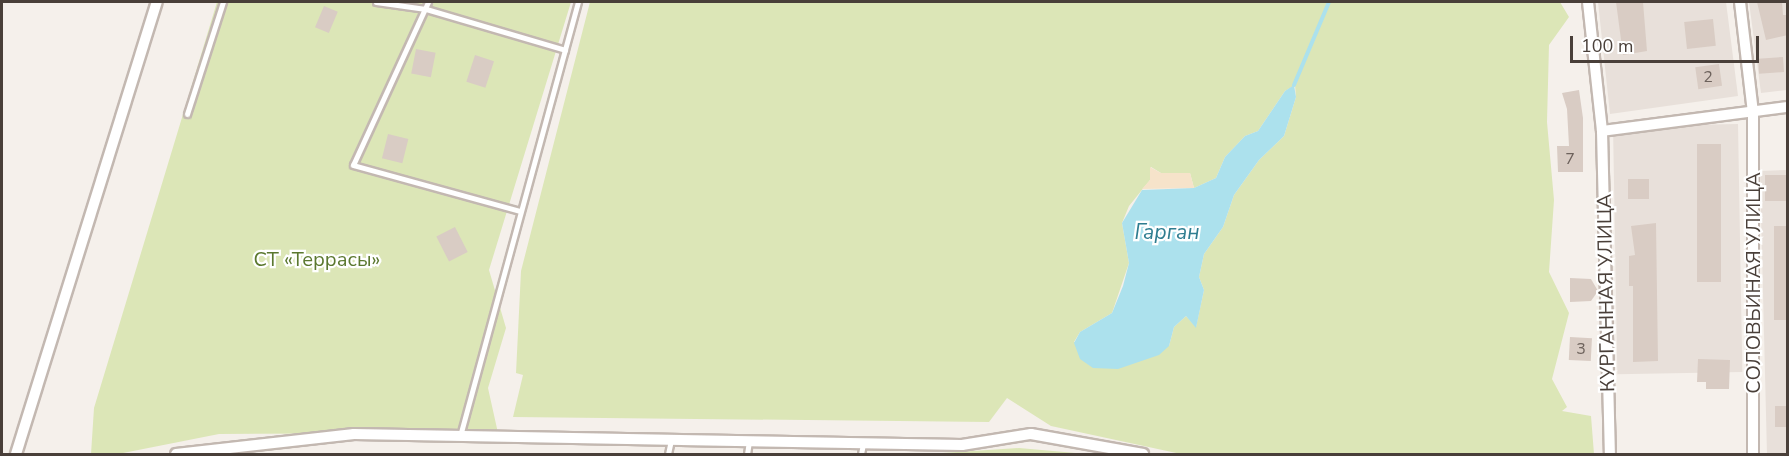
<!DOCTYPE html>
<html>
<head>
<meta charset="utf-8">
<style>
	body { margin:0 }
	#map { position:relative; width:1789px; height:456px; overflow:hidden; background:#f5f0eb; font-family:"Nunito Sans",sans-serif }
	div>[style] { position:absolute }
	.residential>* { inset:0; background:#e8e0da; transform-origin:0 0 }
	.green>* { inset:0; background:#dce6b7 }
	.sand>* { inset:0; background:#f6e3ca }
	.water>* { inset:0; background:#ace1ed }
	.stream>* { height:4px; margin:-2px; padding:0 2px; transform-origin:2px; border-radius:2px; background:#ace1ed }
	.building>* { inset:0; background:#d9ccc4; transform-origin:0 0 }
	.roads { filter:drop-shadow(2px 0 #c3b8b1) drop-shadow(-2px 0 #c3b8b1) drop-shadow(0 2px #c3b8b1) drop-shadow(0 -2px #c3b8b1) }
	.lane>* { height:5px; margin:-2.5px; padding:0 2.5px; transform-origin:2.5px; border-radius:2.5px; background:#fff }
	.street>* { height:10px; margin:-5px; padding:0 5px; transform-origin:5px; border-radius:5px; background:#fff }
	span { translate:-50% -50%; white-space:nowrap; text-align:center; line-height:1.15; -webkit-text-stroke:4.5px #fff; paint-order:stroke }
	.number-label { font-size:16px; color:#6d625c }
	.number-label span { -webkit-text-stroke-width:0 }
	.park-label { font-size:20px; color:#5b782f }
	.street-label { font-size:20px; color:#493f39 }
	.water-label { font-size:21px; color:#2f7d90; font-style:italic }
	.frame { position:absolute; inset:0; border:3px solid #493f39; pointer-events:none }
	.scale { position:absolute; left:1570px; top:36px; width:189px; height:27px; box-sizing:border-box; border:3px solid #493f39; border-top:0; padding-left:8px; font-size:18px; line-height:21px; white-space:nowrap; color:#493f39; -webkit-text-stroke:4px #fff; paint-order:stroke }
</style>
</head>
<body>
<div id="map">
	<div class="residential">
		<div style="clip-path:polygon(1598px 2px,1726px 2px,1738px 96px,1610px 114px)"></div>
		<div style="clip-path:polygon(1749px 2px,1787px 2px,1787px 90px,1761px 93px)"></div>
		<div style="left:1738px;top:124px;width:248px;height:125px;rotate:89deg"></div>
		<div style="clip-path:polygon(1787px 170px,1787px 454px,1767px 454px,1760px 171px)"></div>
	</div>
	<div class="green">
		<div style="clip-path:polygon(217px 2px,571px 2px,489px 270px,506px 328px,488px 388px,498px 433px,219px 434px,118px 454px,91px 454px,94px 408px)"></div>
		<div style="clip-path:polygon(evenodd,590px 2px,1560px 2px,1569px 17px,1549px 45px,1547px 122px,1554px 200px,1549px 272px,1569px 313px,1552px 379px,1567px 407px,1562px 411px,1591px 416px,1594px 454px,1181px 454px,1051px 426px,1007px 398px,989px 422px,513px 417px,523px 375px,516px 373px,521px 271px,590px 2px,1295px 85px,1296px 97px,1284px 136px,1259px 160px,1234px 195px,1223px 227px,1204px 254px,1199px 277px,1204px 290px,1196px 327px,1186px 316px,1174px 327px,1169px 346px,1074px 342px,1080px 332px,1112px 313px,1129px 263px,1122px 223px,1129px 206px,1150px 180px,1151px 167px,1161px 173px,1190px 173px,1194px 188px,1216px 178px,1225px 157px,1245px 136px,1258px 131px,1285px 91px,1295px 85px)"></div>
		<div style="clip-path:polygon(1019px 448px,1087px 454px,930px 454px,942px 453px)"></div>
	</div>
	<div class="sand">
		<div style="clip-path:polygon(1150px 167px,1161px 173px,1190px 173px,1194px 188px,1142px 189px,1150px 180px)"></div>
	</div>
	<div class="water">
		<div style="clip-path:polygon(1294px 85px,1296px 97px,1284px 136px,1259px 160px,1234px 195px,1223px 227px,1204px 254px,1199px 277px,1204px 290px,1196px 328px,1186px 316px,1174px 327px,1169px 346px,1159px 355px,1118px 369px,1093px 368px,1080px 359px,1074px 343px,1080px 332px,1112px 313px,1123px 286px,1129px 263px,1122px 223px,1142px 190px,1194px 188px,1216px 178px,1225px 157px,1245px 136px,1258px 131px,1285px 91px)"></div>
	</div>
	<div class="stream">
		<div style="left:1294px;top:85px;width:90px;rotate:-67.1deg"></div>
	</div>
	<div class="building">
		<div style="clip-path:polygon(1616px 2px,1643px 2px,1647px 51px,1623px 55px)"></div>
		<div style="clip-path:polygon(1757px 2px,1782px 2px,1783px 15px,1788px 15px,1788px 35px,1766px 40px)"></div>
		<div style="left:324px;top:6px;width:15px;height:23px;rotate:23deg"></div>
		<div style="left:1713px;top:19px;width:27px;height:29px;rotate:84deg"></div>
		<div style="left:416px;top:49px;width:20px;height:25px;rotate:11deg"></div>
		<div style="left:475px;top:55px;width:20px;height:28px;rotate:18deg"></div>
		<div style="left:1783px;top:57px;width:15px;height:25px;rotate:86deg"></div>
		<div style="left:1719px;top:64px;width:22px;height:24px;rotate:82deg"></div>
		<div style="clip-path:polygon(1579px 90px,1583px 118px,1583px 172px,1558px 172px,1557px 146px,1569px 146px,1567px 109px,1562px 93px)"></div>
		<div style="left:388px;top:134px;width:21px;height:25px;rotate:14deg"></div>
		<div style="left:1721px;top:144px;width:138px;height:24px;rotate:90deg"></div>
		<div style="left:1765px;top:175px;width:23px;height:26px"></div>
		<div style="left:1628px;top:179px;width:21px;height:20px"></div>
		<div style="clip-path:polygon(1656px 223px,1658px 361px,1633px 362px,1633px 286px,1629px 286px,1629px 256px,1635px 255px,1631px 226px)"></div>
		<div style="left:1774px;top:226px;width:14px;height:94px"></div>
		<div style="left:455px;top:227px;width:28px;height:21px;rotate:63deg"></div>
		<div style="clip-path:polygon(1570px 278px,1591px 279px,1598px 291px,1591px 301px,1570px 302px)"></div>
		<div style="left:1570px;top:337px;width:22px;height:23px;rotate:3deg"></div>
		<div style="clip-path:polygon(1698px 359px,1730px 360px,1729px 389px,1706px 389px,1706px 382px,1697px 382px)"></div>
		<div style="left:1775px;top:406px;width:13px;height:21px"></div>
	</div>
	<div class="roads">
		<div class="lane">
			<div style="left:376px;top:2px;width:50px;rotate:8deg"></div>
			<div style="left:426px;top:9px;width:145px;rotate:16.4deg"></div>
			<div style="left:428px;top:2px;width:179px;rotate:114.7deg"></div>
			<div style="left:353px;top:165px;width:173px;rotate:15.4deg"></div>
			<div style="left:187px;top:114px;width:118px;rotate:-72.2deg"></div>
			<div style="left:460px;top:436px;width:450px;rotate:-74.8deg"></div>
			<div style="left:668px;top:454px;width:14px;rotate:-78deg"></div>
			<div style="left:747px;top:454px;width:13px;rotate:-81deg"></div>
			<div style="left:861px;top:454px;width:10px;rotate:-79deg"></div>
		</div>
		<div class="street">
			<div style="left:1588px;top:2px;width:130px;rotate:83.8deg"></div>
			<div style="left:1602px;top:131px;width:323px;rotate:88.6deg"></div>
			<div style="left:1740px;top:2px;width:111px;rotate:83.3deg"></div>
			<div style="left:1753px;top:112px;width:342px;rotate:90deg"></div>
			<div style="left:1602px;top:131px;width:188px;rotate:-7.4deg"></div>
			<div style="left:16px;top:454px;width:473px;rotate:-72.7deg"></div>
			<div style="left:176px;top:454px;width:179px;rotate:-6.4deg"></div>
			<div style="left:354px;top:434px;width:608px;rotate:1.04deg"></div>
			<div style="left:962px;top:445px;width:70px;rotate:-9.1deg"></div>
			<div style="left:1031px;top:434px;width:114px;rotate:10.1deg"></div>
		</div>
	</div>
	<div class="number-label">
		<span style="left:1708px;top:77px">2</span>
		<span style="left:1570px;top:159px">7</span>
		<span style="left:1581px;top:349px">3</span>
	</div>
	<div class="park-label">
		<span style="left:317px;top:259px">СТ «Террасы»</span>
	</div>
	<div class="street-label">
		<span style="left:1753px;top:283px;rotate:-90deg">СОЛОВЬИНАЯ УЛИЦА</span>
		<span style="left:1606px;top:293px;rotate:-91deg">КУРГАННАЯ УЛИЦА</span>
	</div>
	<div class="water-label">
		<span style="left:1167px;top:232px">Гарган</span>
	</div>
	<div class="frame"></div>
	<div class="scale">100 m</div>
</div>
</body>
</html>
